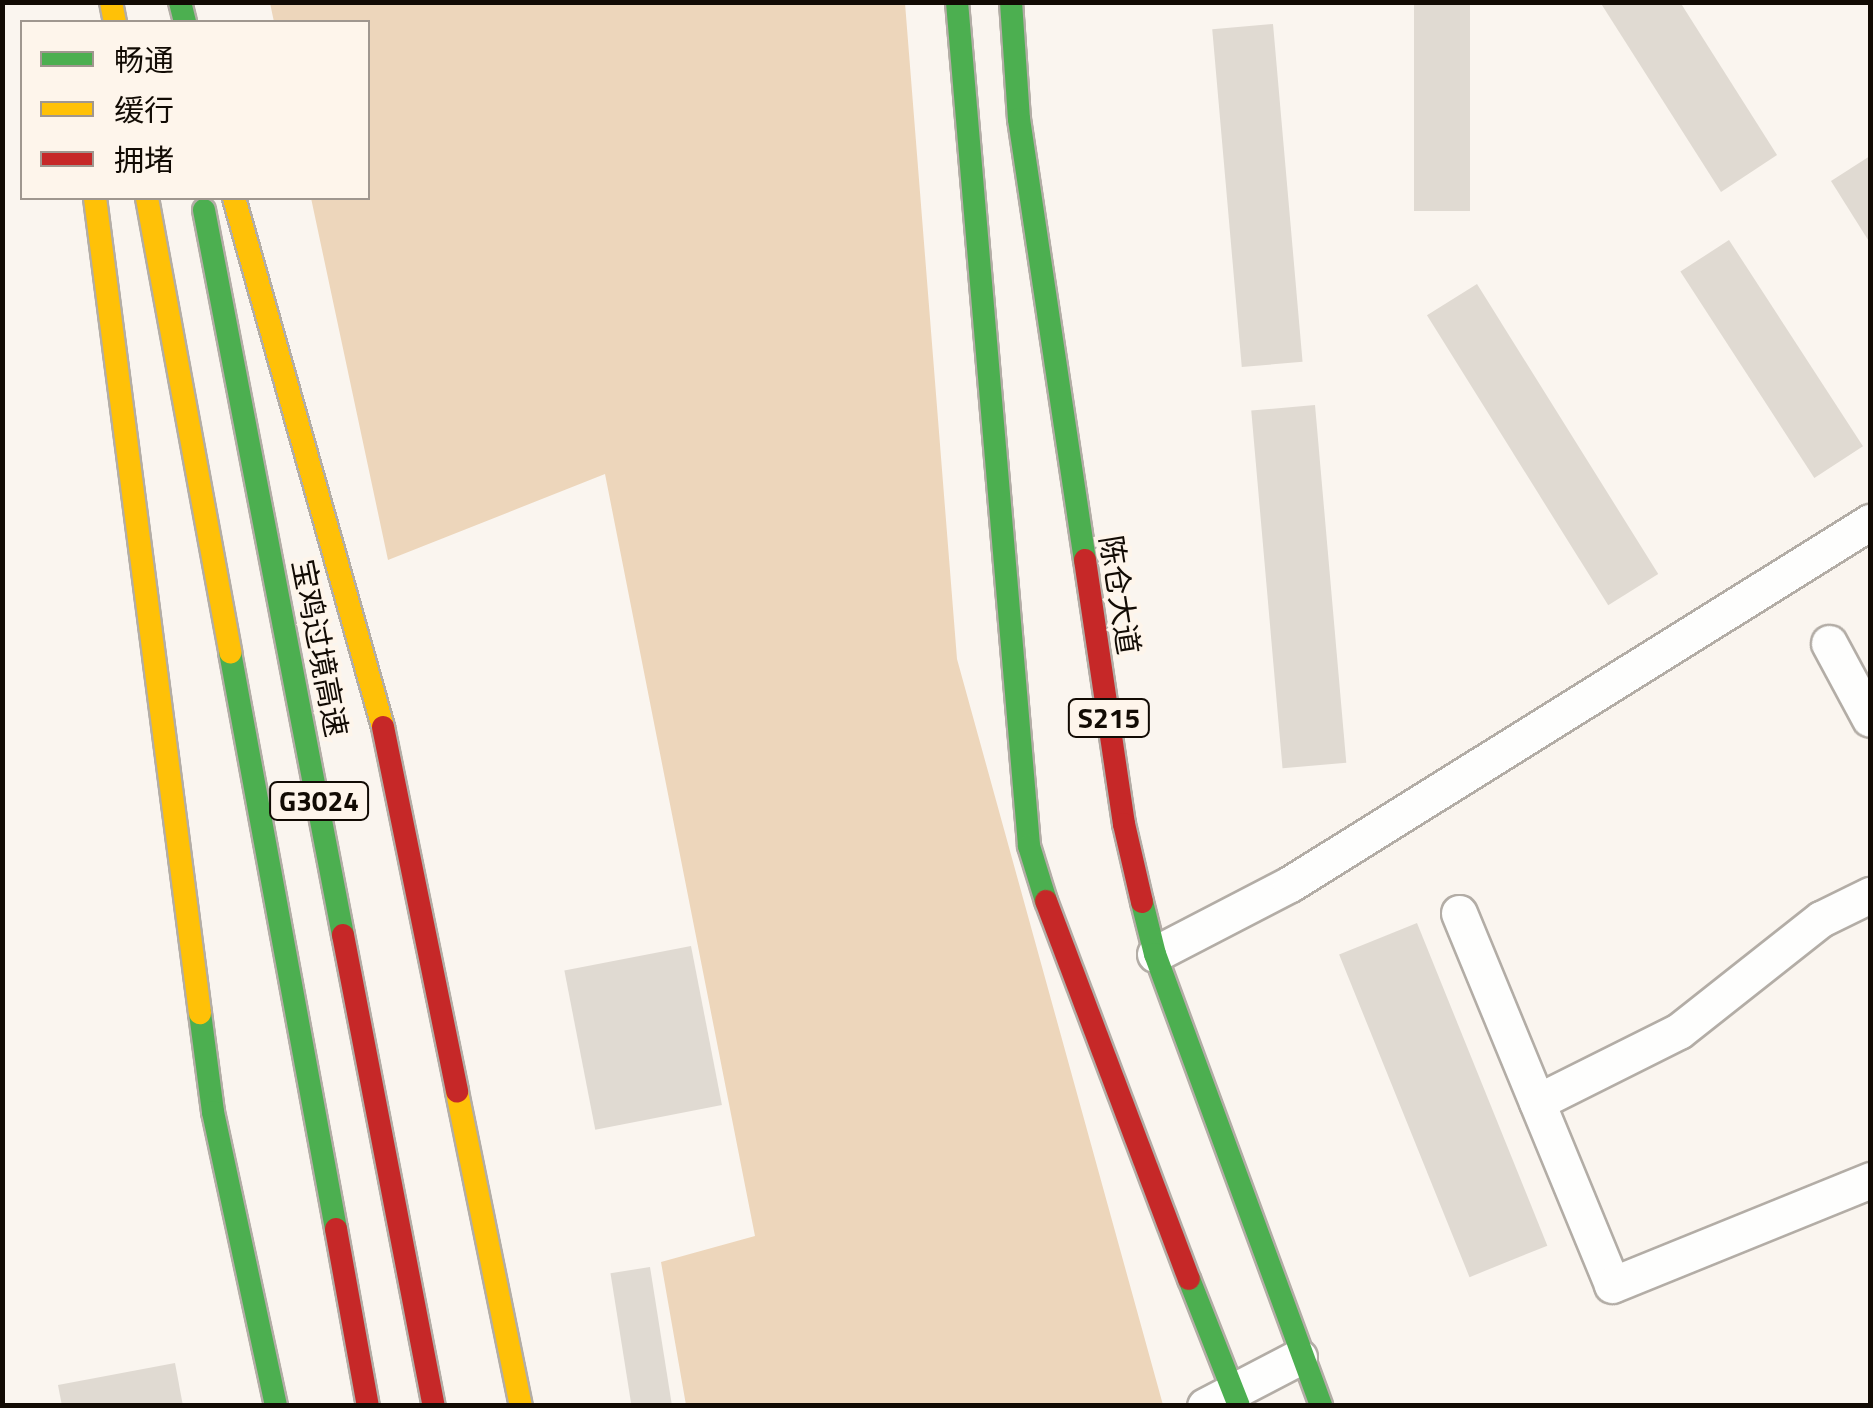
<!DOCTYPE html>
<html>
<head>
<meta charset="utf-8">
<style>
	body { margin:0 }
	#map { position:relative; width:1873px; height:1408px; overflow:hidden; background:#faf5ef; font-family:"Titillium Web","Noto Sans SC",sans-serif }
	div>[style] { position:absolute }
	.green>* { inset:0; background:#edd6bb }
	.building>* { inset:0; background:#e0dad2; transform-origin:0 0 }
	.roads { filter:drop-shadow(2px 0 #b3ada6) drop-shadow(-2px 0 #b3ada6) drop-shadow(0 2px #b3ada6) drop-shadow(0 -2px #b3ada6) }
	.street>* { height:35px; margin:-17.5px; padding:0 17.5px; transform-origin:17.5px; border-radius:17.5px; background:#fefefd }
	.fast>* { height:22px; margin:-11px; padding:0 11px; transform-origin:11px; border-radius:11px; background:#4caf50 }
	.slow>* { height:22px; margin:-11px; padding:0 11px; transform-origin:11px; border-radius:11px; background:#ffc107 }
	.jam>* { height:22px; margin:-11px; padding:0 11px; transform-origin:11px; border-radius:11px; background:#c62828 }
	span { translate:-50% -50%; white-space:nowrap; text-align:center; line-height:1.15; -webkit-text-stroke:8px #fef5eb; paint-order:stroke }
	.shield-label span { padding:2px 8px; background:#fef5eb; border:2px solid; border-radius:8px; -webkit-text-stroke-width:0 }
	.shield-label { font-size:28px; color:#120b04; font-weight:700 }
	.street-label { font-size:30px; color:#120b04 }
	.frame { position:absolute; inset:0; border:5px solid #120b04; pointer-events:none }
	.legend { position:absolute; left:20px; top:20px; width:350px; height:180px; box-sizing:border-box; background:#fef5eb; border:2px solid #a0978f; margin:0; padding:12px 18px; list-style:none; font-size:30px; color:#120b04 }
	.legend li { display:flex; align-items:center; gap:20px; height:50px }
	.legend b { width:50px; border:2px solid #a0978f }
</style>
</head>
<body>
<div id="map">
	<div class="green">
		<div style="clip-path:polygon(270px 3px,905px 3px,957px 659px,1163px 1405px,686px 1405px,661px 1262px,755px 1236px,605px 474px,388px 560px,311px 198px,368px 198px,368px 22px,274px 22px)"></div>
	</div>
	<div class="building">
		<div style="left:1414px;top:2px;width:56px;height:209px"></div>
		<div style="clip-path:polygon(1600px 2px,1680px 2px,1777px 155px,1721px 192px)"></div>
		<div style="left:1273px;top:24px;width:339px;height:61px;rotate:85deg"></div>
		<div style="clip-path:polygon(1870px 156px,1870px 243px,1831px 181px)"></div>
		<div style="left:1729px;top:240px;width:246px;height:58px;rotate:57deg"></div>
		<div style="left:1477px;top:284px;width:342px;height:59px;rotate:58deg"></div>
		<div style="left:1315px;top:405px;width:359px;height:64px;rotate:85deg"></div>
		<div style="left:1417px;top:923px;width:348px;height:84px;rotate:68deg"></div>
		<div style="left:691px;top:946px;width:162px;height:129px;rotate:79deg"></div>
		<div style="left:650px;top:1267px;width:141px;height:40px;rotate:81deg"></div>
		<div style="clip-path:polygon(175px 1363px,183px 1406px,62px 1406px,58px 1385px)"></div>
	</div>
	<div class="roads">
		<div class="street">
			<div style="left:1829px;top:643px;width:86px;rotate:61.7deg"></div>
			<div style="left:1459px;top:913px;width:402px;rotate:67.6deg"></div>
			<div style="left:1612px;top:1285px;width:279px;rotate:-22.1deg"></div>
			<div style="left:1155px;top:954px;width:152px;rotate:-27.4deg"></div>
			<div style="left:1290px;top:884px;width:684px;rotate:-31.97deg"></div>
			<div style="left:1537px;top:1102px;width:159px;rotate:-26.6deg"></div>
			<div style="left:1679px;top:1031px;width:181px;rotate:-38.3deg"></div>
			<div style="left:1821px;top:919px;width:55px;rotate:-26.1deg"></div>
			<div style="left:1205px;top:1406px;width:106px;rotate:-27.5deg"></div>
		</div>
		<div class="fast">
			<div style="left:180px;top:2px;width:21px;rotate:76deg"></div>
			<div style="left:957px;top:2px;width:847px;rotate:85.12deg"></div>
			<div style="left:1029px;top:846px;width:58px;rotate:72.8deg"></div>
			<div style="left:1011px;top:2px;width:117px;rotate:86.1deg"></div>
			<div style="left:1019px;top:119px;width:446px;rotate:81.5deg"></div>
			<div style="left:204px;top:210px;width:738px;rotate:79.15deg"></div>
			<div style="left:230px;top:652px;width:587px;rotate:79.59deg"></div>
			<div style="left:1142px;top:902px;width:54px;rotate:76deg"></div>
			<div style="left:1155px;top:954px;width:482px;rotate:69.8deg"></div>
			<div style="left:200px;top:1013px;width:100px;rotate:82.5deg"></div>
			<div style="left:213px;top:1112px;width:301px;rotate:77.9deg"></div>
			<div style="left:1189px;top:1279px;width:136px;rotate:68.5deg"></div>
		</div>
		<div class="slow">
			<div style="left:111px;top:2px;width:20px;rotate:79deg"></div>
			<div style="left:95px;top:198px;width:822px;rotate:82.66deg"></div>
			<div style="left:147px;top:198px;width:462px;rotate:79.6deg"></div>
			<div style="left:234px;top:198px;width:550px;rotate:74.27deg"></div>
			<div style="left:457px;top:1092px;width:320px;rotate:78.5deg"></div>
		</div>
		<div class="jam">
			<div style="left:1085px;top:560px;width:267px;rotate:81.6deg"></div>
			<div style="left:1124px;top:824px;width:80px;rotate:77deg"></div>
			<div style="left:383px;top:727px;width:372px;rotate:78.5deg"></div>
			<div style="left:1046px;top:901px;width:404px;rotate:69.3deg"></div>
			<div style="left:343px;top:935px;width:480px;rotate:79.1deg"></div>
			<div style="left:336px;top:1229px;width:180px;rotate:79.8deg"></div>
		</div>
	</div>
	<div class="shield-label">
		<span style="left:1109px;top:718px">S215</span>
		<span style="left:319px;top:801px">G3024</span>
	</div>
	<div class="street-label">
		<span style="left:1120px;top:595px;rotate:81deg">陈仓大道</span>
		<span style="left:320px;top:648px;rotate:79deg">宝鸡过境高速</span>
	</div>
	<div class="frame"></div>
	<ul class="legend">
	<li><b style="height:12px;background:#4caf50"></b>畅通</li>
	<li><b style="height:12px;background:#ffc107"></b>缓行</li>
	<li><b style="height:12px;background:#c62828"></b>拥堵</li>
	</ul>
</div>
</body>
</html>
